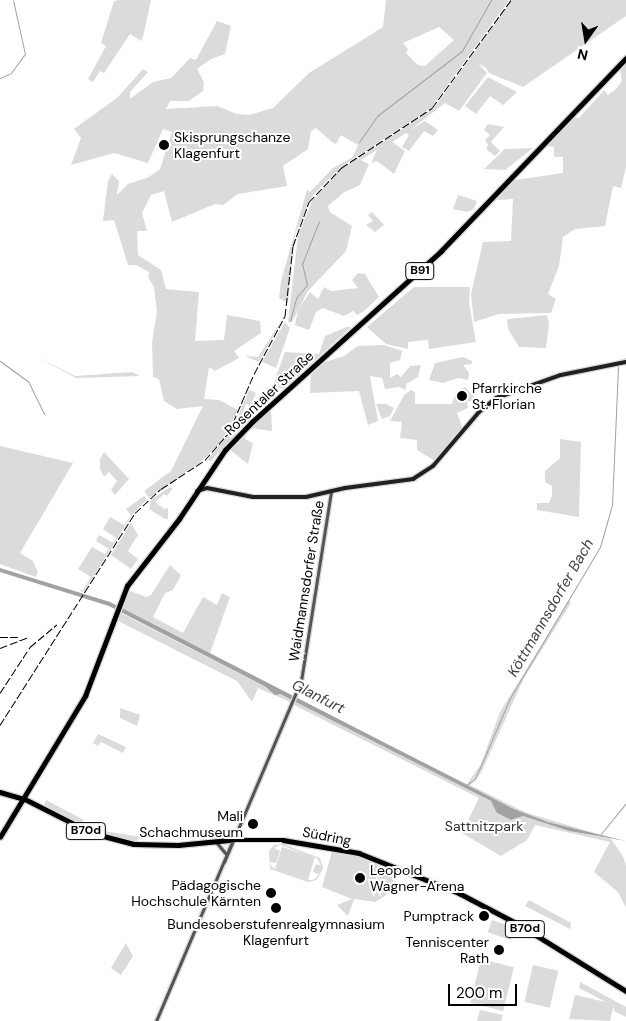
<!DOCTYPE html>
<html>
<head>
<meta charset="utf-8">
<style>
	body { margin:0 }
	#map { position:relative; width:626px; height:1021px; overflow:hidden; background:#fff; font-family:"DM Sans",sans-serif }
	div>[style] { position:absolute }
	.green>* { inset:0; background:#dbdbdb; transform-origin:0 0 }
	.water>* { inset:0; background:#a2a2a2 }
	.stream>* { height:1px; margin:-0.5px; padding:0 0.5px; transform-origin:0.5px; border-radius:0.5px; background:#a2a2a2 }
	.roads { filter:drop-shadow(1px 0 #dbdbdb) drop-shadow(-1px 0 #dbdbdb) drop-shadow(0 1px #dbdbdb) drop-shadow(0 -1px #dbdbdb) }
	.tertiary>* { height:3px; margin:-1.5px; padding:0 1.5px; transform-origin:1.5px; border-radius:1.5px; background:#545454 }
	.secondary>* { height:4px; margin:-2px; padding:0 2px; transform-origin:2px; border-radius:2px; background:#212121 }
	.primary>* { height:4.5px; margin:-2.25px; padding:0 2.25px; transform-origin:2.25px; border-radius:2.25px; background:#000 }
	.rail>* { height:1px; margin-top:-0.5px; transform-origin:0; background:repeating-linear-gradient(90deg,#000 0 8px,transparent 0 10.5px) }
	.dots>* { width:14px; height:14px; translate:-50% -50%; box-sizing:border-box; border:2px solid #fff; border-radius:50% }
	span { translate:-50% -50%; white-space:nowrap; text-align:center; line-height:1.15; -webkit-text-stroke:4px #fff; paint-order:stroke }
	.shield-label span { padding:1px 4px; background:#fff; border:1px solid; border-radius:4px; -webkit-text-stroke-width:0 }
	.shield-label { font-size:12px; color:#000; font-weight:700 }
	.poi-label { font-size:14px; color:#000 }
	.left { translate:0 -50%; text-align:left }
	.right { translate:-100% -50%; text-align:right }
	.street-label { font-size:14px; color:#000 }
	.park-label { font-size:14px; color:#323232 }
	.water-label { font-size:15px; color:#434343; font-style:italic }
	.north { position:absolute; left:561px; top:15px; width:50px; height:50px; -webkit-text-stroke:4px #fff; paint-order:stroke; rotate:193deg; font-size:14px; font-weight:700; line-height:20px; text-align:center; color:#000 }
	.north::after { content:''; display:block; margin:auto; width:18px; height:22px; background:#000; clip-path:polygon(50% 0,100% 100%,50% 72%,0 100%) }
	.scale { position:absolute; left:448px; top:984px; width:69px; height:22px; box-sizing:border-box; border:2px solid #000; border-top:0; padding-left:6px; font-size:15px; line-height:18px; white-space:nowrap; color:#000; -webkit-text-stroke:4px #fff; paint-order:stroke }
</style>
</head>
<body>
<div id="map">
	<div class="green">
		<div style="clip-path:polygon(118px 0,151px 0,143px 37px,141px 41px,130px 34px,104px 73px,100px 71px,93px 82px,88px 79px,106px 46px,101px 43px,114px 1px)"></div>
		<div style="clip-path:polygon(evenodd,386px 0,509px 0,431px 108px,341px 167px,313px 195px,295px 234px,288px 303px,279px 298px,281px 281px,307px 190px,310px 192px,333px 168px,353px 157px,358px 145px,341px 135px,336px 144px,332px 142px,316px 128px,311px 131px,308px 149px,283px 166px,287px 186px,238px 194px,223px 205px,215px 204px,172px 222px,164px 191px,151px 195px,142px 213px,147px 231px,137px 231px,138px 255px,161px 270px,166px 289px,199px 292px,195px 341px,224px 340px,227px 315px,260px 321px,261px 333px,234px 351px,239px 358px,215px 371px,209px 367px,204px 399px,219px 400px,238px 410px,221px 442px,202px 461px,149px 498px,144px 491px,171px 471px,203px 406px,177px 409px,164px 401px,159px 379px,153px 377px,152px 342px,157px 312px,154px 287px,148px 277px,149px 272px,136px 265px,128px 265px,114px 220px,103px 221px,108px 181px,112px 174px,119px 181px,117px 195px,128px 184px,149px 177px,160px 169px,172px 132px,163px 129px,148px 163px,114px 153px,71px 165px,81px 138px,74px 129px,118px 97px,143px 69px,148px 72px,130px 92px,130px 99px,153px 82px,171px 78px,190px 58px,196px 60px,217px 21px,231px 26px,225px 54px,211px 59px,197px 69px,204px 82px,203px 91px,189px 101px,170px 101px,166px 109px,217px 106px,237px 114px,249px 115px,273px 108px,309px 73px,383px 27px,386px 0,439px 27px,454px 40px,425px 66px,418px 65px,406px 53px,408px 49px,403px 43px,439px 27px)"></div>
		<div style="clip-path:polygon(512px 0,626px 0,626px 16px,523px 87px,489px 73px,486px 68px,478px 63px,487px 73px,459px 111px,445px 103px,410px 130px,425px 121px,438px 130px,433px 136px,424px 131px,409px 151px,402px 147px,409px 135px,406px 133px,392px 142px,405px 151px,394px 174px,377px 161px,371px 163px,377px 150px,361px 160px,369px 164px,360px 185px,343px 193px,328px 206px,330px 212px,352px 226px,346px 251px,308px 291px,292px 322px,288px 322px,298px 236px,312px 201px,337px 172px,434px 108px)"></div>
		<div style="clip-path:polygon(626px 63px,626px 167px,621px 188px,613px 186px,605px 226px,575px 229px,563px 237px,559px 266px,548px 294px,556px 299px,551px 313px,499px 314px,474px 322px,471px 294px,483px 242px,511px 241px,513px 199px,496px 200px,515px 180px,563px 173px,563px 157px,554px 157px,554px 147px,545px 146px,575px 117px,579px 118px,604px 90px,608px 95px,615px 90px,622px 81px,620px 70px)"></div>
		<div style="clip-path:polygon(488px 77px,517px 92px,503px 105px,490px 96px,476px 114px,465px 106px)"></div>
		<div style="clip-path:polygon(488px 124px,504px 127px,491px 142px,500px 151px,495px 156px,486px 149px,488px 145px,485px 140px,490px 135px,484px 130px)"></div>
		<div style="clip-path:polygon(533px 148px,505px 170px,484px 169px,505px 149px)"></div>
		<div style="clip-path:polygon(458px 195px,477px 201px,474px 209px,467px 212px,453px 209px)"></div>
		<div style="clip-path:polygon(372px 212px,384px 225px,375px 232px,366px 225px,373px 221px,368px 215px)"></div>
		<div style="clip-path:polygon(358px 273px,365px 274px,379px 297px,364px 311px,357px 315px,353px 311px,344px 316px,323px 308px,316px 312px,309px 330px,295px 325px,298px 310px,310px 292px,318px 299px,324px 287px,331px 291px,358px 288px,352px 280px)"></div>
		<div style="clip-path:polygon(414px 287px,470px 287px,469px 303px,476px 342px,429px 349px,428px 340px,408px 342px,408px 349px,386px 344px,367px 327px)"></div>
		<div style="clip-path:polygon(547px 315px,549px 323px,546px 348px,519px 347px,508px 329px,507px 319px)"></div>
		<div style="clip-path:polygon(283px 318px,259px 362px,245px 356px,258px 357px)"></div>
		<div style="clip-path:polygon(285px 322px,290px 328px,276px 368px,262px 362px)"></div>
		<div style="clip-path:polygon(347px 327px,351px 327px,284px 389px,273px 385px,285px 352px,319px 354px,325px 336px)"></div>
		<div style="clip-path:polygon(384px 345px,402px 351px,400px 360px,390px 363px,390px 378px,397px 374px,401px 377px,410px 366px,421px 365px,418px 377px,406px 384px,406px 390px,399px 387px,385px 389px,382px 378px,370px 376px,378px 421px,368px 425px,359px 391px,310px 393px,311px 375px,325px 362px,344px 356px,358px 346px)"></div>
		<div style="clip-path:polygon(35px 356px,75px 376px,132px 372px,140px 376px,76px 378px)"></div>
		<div style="clip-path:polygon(463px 357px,472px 361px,472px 364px,463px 365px,469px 373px,468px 380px,458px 378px,443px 383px,429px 380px,435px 363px)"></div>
		<div style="clip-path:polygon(465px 387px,476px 399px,473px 402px,467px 401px,468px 408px,457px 413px,463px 429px,435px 461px,417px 450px,417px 440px,400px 438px,402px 422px,390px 421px,404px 395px,411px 390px,415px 392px,415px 404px,452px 404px,456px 392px)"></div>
		<div style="clip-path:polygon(249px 390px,256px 393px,253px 400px,258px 402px,253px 407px,246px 404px,241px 417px,245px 419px,253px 410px,256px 413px,210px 462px,208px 459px,232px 430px)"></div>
		<div style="clip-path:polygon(376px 404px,386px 404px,394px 408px,390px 416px,382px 419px)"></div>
		<div style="clip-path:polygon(271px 409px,272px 431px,250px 428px)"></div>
		<div style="clip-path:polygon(246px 432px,245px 439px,253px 443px,248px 464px,229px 449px)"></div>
		<div style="clip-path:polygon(560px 439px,581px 442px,579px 517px,537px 510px,537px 503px,549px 503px,552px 496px,552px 486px,545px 482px,545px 471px,560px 458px)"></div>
		<div style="clip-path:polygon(0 446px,73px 463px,20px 553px,33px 561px,38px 572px,36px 577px,0 564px)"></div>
		<div style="clip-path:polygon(104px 452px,129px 479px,115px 495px,111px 490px,117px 481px,109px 472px,104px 477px,100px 469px,100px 459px)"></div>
		<div style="clip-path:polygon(170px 487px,173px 488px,167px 496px,164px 494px,155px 502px,164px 509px,168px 508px,168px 519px,165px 519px,149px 509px,151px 500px)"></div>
		<div style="clip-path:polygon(144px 496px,147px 499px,132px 515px,84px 592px,79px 590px,83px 590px,91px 577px,78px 569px,92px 547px,105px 554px,109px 549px,96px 541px,99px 535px,113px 543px,116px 538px,103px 529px,110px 517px,124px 525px,131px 515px,126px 509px)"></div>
		<div style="clip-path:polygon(131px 523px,138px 535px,128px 551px,138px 559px,131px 569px,111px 555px)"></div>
		<div style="clip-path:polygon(170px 565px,181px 575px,173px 590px,165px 593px,153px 617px,183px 633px,203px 597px,217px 605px,222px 593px,230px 597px,210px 653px,120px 609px,130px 591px,146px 597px,151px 595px)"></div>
		<div style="clip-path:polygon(569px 600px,571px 603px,524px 678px,481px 773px,470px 785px,527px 813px,598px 834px,548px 822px,514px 809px,296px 699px,467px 784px,481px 764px,500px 712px)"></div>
		<div style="clip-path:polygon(119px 612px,291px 700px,290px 702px,258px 688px,252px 702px,237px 681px,116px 620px)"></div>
		<div style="clip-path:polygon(294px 701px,491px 801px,499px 814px,511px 820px,523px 816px,569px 831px,611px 839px,623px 856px,626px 866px,626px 908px,618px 892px,594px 872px,610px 842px,535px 825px,527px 840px,501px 856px,462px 833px,479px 798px,292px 704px)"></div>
		<div style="clip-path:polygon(120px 708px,140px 715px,137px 726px,120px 718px)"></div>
		<div style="clip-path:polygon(98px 734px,126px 747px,123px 753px,101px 742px,98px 746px,93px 743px)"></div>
		<div style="clip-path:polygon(46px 800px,84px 820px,79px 825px,44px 805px)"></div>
		<div style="clip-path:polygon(84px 824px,104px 831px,141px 837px,137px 841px,124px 840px,93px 831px,85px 827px)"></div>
		<div style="clip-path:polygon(evenodd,283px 844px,320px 858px,323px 868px,317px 880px,308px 882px,270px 869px,269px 851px,274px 845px,283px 844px,280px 845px,317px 858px,321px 866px,316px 864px,313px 872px,318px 874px,321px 867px,317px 877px,313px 880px,308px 880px,315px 857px,282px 847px,275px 869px,272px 867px,269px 862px,276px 863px,280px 851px,274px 848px,280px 845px)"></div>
		<div style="clip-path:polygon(333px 848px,400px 869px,385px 896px,375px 902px,354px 899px,348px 916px,337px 905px,352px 899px,322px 887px)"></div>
		<div style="clip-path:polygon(529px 900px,571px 923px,570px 929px,525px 906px)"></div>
		<div style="left:492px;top:920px;width:24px;height:13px;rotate:19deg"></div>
		<div style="clip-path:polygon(126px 943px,133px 956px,121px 975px,111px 968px)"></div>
		<div style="left:481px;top:959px;width:34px;height:45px;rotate:14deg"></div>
		<div style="left:533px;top:965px;width:26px;height:38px;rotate:13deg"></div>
		<div style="clip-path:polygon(580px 982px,626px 1007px,626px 1017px,614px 1011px,614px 1005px,610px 1021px,569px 1019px,575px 995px,606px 1002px,579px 988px)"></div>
		<div style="clip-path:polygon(480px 1010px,503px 1015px,501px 1021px,477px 1021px)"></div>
	</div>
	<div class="water">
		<div style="clip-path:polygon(0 568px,110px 602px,514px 809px,548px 822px,626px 841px,569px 831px,523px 816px,511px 820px,497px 813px,491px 801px,280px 694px,275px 695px,266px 687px,109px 606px,0 572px)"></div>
	</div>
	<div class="stream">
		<div style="left:0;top:78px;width:12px;rotate:-24deg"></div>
		<div style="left:11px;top:73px;width:24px;rotate:-54deg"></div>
		<div style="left:25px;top:54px;width:55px;rotate:-102.5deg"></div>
		<div style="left:359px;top:142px;width:32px;rotate:-55deg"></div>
		<div style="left:377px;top:116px;width:107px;rotate:-37.4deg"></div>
		<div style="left:462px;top:51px;width:59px;rotate:-60.4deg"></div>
		<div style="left:290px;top:321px;width:24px;rotate:-75deg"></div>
		<div style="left:296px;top:298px;width:17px;rotate:-50deg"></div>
		<div style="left:307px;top:285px;width:22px;rotate:-103deg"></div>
		<div style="left:302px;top:264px;width:46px;rotate:-68.4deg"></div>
		<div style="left:620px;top:360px;width:6px;rotate:-18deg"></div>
		<div style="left:0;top:361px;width:34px;rotate:36deg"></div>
		<div style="left:28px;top:381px;width:37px;rotate:64deg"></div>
		<div style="left:465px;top:786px;width:12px;rotate:-35deg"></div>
		<div style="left:475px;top:779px;width:88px;rotate:-66.6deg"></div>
		<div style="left:510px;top:698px;width:176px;rotate:-59.2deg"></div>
		<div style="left:600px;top:547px;width:44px;rotate:-74.1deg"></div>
		<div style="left:612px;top:505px;width:139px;rotate:-87.5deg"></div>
		<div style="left:600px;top:835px;width:41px;rotate:-50.9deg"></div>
	</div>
	<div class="roads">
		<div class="tertiary">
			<div style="left:216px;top:842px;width:16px;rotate:50deg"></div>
			<div style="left:224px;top:862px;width:197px;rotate:-67deg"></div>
			<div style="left:301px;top:681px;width:191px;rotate:-81deg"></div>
			<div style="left:156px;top:1021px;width:197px;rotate:-67deg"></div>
		</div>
		<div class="secondary">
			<div style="left:197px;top:491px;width:10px;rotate:-17deg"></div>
			<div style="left:207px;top:488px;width:47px;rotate:11.1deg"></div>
			<div style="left:253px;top:497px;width:53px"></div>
			<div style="left:306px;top:497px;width:40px;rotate:-13deg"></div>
			<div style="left:345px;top:488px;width:69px;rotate:-7.5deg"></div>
			<div style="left:413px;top:479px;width:24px;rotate:-33deg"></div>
			<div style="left:433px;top:466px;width:71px;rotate:-49.6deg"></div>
			<div style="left:479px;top:412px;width:22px;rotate:-39deg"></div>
			<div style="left:496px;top:398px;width:69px;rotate:-19.5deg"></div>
			<div style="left:561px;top:375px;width:66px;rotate:-11.3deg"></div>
		</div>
		<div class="primary">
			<div style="left:0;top:792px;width:26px;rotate:16deg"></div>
			<div style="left:25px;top:799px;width:75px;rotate:26.9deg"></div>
			<div style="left:92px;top:833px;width:43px;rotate:14.7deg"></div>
			<div style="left:134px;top:844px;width:44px;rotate:1.3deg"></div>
			<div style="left:178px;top:845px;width:51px;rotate:-5.6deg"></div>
			<div style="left:229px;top:840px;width:54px"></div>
			<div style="left:283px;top:840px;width:77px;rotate:9.7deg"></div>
			<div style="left:359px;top:853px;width:108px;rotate:21.8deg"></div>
			<div style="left:459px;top:893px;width:69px;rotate:27.7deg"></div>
			<div style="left:520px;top:925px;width:125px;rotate:31.9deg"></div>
			<div style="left:0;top:837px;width:165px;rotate:-58.9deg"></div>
			<div style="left:85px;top:696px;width:118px;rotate:-69.1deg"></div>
			<div style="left:127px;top:586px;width:85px;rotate:-52.2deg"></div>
			<div style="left:179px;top:519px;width:83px;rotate:-56.3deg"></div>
			<div style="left:225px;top:450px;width:39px;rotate:-46deg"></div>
			<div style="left:252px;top:422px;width:255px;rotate:-42.1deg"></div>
			<div style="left:441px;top:251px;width:267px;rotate:-46.2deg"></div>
		</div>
	</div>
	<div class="rail">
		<div style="left:0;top:637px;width:19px"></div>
		<div style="left:0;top:648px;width:30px;rotate:-21deg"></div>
		<div style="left:0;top:693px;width:55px;rotate:-56.9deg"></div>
		<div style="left:30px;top:647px;width:35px;rotate:-40deg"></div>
		<div style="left:0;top:725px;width:251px;rotate:-57.5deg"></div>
		<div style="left:135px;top:513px;width:35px;rotate:-43deg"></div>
		<div style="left:161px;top:489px;width:53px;rotate:-33.4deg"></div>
		<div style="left:205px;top:460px;width:37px;rotate:-49deg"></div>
		<div style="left:229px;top:432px;width:63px;rotate:-66.7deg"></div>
		<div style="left:254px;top:374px;width:66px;rotate:-61.9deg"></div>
		<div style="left:285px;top:316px;width:70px;rotate:-83.5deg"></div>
		<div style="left:293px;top:246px;width:47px;rotate:-70deg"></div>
		<div style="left:309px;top:202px;width:47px;rotate:-46.7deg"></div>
		<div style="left:341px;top:168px;width:109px;rotate:-33.4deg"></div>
		<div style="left:432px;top:108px;width:134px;rotate:-53.8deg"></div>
	</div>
	<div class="dots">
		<div style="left:164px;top:145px;background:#000"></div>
		<div style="left:462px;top:396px;background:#000"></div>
		<div style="left:253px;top:824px;background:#000"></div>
		<div style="left:360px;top:878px;background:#000"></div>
		<div style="left:271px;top:893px;background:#000"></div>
		<div style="left:276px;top:908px;background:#000"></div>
		<div style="left:484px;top:916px;background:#000"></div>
		<div style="left:499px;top:950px;background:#000"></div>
	</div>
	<div class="shield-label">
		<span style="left:420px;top:271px">B91</span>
		<span style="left:86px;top:831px">B70d</span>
		<span style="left:525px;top:929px">B70d</span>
	</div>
	<div class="poi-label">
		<span class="left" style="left:174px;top:145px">Skisprungschanze<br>Klagenfurt</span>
		<span class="left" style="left:472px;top:396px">Pfarrkirche<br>St. Florian</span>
		<span class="right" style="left:243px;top:824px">Mali<br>Schachmuseum</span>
		<span class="left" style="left:370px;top:878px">Leopold<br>Wagner-Arena</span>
		<span class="right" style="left:261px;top:893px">Pädagogische<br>Hochschule Kärnten</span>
		<span class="right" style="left:474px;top:916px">Pumptrack</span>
		<span style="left:276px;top:932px">Bundesoberstufenrealgymnasium<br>Klagenfurt</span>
		<span class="right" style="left:489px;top:950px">Tenniscenter<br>Rath</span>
	</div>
	<div class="street-label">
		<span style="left:269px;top:393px;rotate:-43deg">Rosentaler Straße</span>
		<span style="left:306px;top:581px;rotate:-81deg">Waidmannsdorfer Straße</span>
		<span style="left:327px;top:836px;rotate:11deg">Südring</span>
	</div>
	<div class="park-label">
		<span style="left:484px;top:826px">Sattnitzpark</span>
	</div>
	<div class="water-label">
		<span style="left:551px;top:608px;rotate:-60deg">Köttmannsdorfer Bach</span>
		<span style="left:318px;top:697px;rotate:27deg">Glanfurt</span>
	</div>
	<div class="north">N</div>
	<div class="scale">200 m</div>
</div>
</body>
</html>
